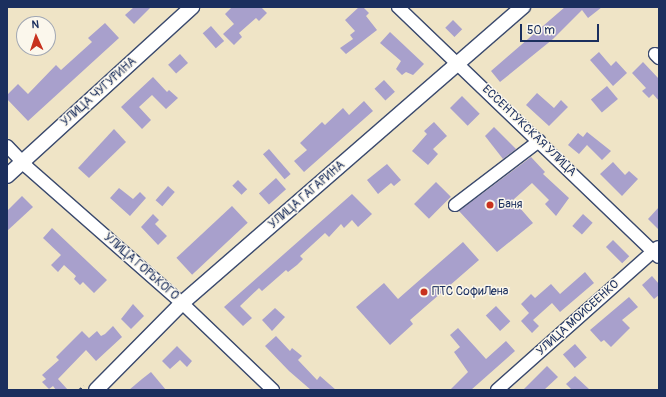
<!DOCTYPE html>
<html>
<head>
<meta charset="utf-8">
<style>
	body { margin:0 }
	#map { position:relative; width:666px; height:397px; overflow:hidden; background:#efe4c6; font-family:Pangolin,sans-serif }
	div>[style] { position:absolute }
	.building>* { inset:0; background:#a8a0cc; transform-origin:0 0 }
	.path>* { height:2px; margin-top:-1px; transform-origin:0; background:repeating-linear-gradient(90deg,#3b4a6e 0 3px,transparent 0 6px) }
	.roads { filter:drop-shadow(1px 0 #3b4a6e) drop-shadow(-1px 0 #3b4a6e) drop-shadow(0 1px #3b4a6e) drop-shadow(0 -1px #3b4a6e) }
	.minor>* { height:12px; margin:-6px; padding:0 6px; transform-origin:6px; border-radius:6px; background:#fff }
	.tertiary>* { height:14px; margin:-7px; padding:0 7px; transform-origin:7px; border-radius:7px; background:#fff }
	.dots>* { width:11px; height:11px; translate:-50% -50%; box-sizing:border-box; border:2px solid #fbf7ec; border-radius:50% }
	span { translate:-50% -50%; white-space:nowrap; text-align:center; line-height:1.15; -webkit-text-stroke:3px #fbf7ec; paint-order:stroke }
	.street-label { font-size:12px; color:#1b2f5e }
	.poi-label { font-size:12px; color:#1b2f5e }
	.left { translate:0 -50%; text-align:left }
	.frame { position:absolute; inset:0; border:8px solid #1b2f5e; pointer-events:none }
	.north { position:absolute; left:16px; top:16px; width:40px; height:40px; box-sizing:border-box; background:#fbf7ec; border:1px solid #a1a7b3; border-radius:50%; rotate:357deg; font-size:11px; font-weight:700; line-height:16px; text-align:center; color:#1b2f5e }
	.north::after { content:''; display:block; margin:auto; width:14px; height:18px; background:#c8321e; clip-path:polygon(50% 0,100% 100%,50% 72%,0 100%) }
	.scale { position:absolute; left:520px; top:24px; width:79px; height:18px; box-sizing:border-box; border:2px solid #1b2f5e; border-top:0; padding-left:5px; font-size:12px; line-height:14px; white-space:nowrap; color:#1b2f5e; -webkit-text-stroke:3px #fbf7ec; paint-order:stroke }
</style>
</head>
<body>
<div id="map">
	<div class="building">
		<div style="clip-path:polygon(134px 7px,151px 7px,134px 24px,125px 15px)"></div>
		<div style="clip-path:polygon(232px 7px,261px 7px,267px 13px,259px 21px,256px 18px,239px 33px,242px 37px,234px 45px,223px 34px,234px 24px,225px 14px)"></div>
		<div style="clip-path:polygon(359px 7px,363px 7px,369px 13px,366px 16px,377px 30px,346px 54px,340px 48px,353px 39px,350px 35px,355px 31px,345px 20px)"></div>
		<div style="clip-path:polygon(565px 7px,602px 7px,588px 18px,582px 10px,553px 39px,500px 82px,491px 71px)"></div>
		<div style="left:453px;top:20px;width:13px;height:11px;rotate:45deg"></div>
		<div style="clip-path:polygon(105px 23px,119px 38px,28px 121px,7px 99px,7px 95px,18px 84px,28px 94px,56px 65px,61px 70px,92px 42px,88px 38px)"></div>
		<div style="left:211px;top:26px;width:20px;height:11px;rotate:49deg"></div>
		<div style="clip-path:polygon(390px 32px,424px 64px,413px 75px,406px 72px,402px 75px,396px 69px,401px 61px,380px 43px)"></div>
		<div style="clip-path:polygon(599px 52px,611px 66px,616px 61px,627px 73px,613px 86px,590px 60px)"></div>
		<div style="left:180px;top:54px;width:12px;height:16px;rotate:48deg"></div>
		<div style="clip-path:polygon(643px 62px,659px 79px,659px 101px,653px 94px,649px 98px,642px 91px,646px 88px,632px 73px)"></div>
		<div style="clip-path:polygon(153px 77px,167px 92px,169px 90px,178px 98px,166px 109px,152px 95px,139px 107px,151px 120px,142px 129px,121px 107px)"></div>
		<div style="left:384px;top:80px;width:16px;height:13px;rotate:47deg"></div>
		<div style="left:607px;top:86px;width:17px;height:21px;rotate:50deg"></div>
		<div style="clip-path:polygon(537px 93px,554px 108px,561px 100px,568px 107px,549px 126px,526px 105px)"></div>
		<div style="left:462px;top:96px;width:25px;height:17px;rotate:45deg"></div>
		<div style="clip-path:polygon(364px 101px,373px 111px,304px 172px,294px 161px,307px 150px,300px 143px,322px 122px,325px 125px,343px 108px,349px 115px)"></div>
		<div style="clip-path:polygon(434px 122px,447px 136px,433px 149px,438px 154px,428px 165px,412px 151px,427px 134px,424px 131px)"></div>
		<div style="clip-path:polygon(494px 127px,516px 149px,503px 159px,485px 136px)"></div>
		<div style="clip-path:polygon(114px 129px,126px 142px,89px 178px,78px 168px)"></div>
		<div style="clip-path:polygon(587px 132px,611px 151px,602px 160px,587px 145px,579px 154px,568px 145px,578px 133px,583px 137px)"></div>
		<div style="left:269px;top:149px;width:33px;height:8px;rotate:49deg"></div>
		<div style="clip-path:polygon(531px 157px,545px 172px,543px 174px,569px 198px,556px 216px,545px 204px,549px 200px,532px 183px,513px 200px,533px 223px,497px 252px,459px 211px)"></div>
		<div style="clip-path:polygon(613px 162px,625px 175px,629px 171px,638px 179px,622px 196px,600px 174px)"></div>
		<div style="clip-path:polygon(387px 164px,401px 180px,394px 186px,391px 183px,378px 194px,367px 180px)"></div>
		<div style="left:276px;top:178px;width:15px;height:23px;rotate:48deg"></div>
		<div style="left:238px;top:180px;width:13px;height:8px;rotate:45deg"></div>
		<div style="left:436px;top:182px;width:21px;height:31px;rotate:45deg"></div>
		<div style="left:168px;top:186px;width:9px;height:19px;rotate:41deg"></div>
		<div style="clip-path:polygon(119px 188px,133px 199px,140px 192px,146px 198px,130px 216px,110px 198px)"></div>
		<div style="clip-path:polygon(352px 194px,372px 214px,358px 227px,352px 220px,344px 228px,341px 224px,329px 237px,325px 233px,300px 256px,303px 259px,297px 265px,288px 272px,286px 270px,262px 291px,259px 288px,240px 306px,252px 318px,243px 326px,224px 307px)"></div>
		<div style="clip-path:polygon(22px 196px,33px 207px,7px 231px,7px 211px)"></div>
		<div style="left:232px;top:206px;width:23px;height:76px;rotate:47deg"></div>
		<div style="clip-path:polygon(659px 207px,659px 230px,648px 219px)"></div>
		<div style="clip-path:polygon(153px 214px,159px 220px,155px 224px,167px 236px,158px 245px,141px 227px)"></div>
		<div style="left:583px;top:214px;width:13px;height:16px;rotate:42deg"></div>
		<div style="clip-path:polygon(52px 228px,107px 280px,94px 293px,83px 282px,80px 285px,74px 279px,76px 276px,64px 265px,58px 272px,51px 265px,61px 255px,43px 238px)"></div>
		<div style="left:613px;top:240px;width:23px;height:10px;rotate:45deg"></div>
		<div style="clip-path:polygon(463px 242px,479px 260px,410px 320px,413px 324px,390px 345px,356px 307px,384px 283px,398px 299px)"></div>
		<div style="clip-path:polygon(585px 272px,594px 283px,560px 312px,552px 303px,533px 320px,539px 326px,532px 333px,521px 321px,529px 313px,521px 304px,531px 294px,535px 298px,551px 284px,560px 294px)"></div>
		<div style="clip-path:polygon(652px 276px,659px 284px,659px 295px,654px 299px,642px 285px)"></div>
		<div style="clip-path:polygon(629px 297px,638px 307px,622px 320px,630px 328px,611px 347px,604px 340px,601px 342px,590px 330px)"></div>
		<div style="clip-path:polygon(133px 304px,144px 316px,131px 329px,121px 319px)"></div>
		<div style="left:496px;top:306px;width:21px;height:14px;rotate:47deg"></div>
		<div style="clip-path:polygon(275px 308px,285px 317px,272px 331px,262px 320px)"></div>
		<div style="clip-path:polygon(113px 326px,122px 337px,96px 361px,86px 350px,58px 379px,68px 390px,56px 390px,53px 386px,49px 389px,42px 382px,46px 379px,42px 375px,59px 360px,56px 357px,82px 331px,89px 338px,97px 331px,101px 336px,105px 334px)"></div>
		<div style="clip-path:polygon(458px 328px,486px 359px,506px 341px,515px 351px,471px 390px,450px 390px,468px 372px,454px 352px,460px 347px,450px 335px)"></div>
		<div style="clip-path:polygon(276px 336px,290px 351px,292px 348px,302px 356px,298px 360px,317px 380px,320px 376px,336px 390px,311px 390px,289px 371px,265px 346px)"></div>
		<div style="left:575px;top:344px;width:18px;height:16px;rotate:49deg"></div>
		<div style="clip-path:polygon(177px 346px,192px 361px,187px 367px,180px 360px,170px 369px,162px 361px)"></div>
		<div style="clip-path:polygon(547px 366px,558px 377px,544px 390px,523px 390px)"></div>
		<div style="clip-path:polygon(151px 372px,166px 390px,129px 390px,142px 379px)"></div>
		<div style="clip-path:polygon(575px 376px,590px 390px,572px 390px,566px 384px)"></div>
	</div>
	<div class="path">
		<div style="left:79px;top:390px;width:6px;rotate:-39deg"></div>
	</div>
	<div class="roads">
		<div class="minor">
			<div style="left:398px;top:7px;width:361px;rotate:43.8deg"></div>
			<div style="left:655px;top:54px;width:6px;rotate:45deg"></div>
			<div style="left:7px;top:146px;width:29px;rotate:46deg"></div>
			<div style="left:27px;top:167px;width:206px;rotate:41.3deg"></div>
			<div style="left:182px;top:303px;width:126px;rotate:43.7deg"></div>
			<div style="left:455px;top:205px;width:106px;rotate:-37.3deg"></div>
			<div style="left:497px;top:390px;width:215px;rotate:-41.6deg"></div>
		</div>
		<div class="tertiary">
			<div style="left:7px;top:176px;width:251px;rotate:-42.4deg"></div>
			<div style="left:96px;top:390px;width:122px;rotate:-45.3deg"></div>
			<div style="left:182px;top:303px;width:452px;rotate:-41deg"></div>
		</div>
	</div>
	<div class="dots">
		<div style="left:490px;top:205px;background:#c8321e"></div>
		<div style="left:424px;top:292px;background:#c8321e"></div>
	</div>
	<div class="street-label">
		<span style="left:99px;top:92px;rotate:-42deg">УЛИЦА ЧУГУРИНА</span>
		<span style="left:529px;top:131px;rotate:44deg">ЕССЕНТУКСКАЯ УЛИЦА</span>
		<span style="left:307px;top:195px;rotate:-41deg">УЛИЦА ГАГАРИНА</span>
		<span style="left:141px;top:267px;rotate:41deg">УЛИЦА ГОРЬКОГО</span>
		<span style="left:578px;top:318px;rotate:-42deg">УЛИЦА МОИСЕЕНКО</span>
	</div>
	<div class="poi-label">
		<span class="left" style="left:498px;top:205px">Баня</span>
		<span class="left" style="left:432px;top:292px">ПТС СофиЛена</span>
	</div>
	<div class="frame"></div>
	<div class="north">N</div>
	<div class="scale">50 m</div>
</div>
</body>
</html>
